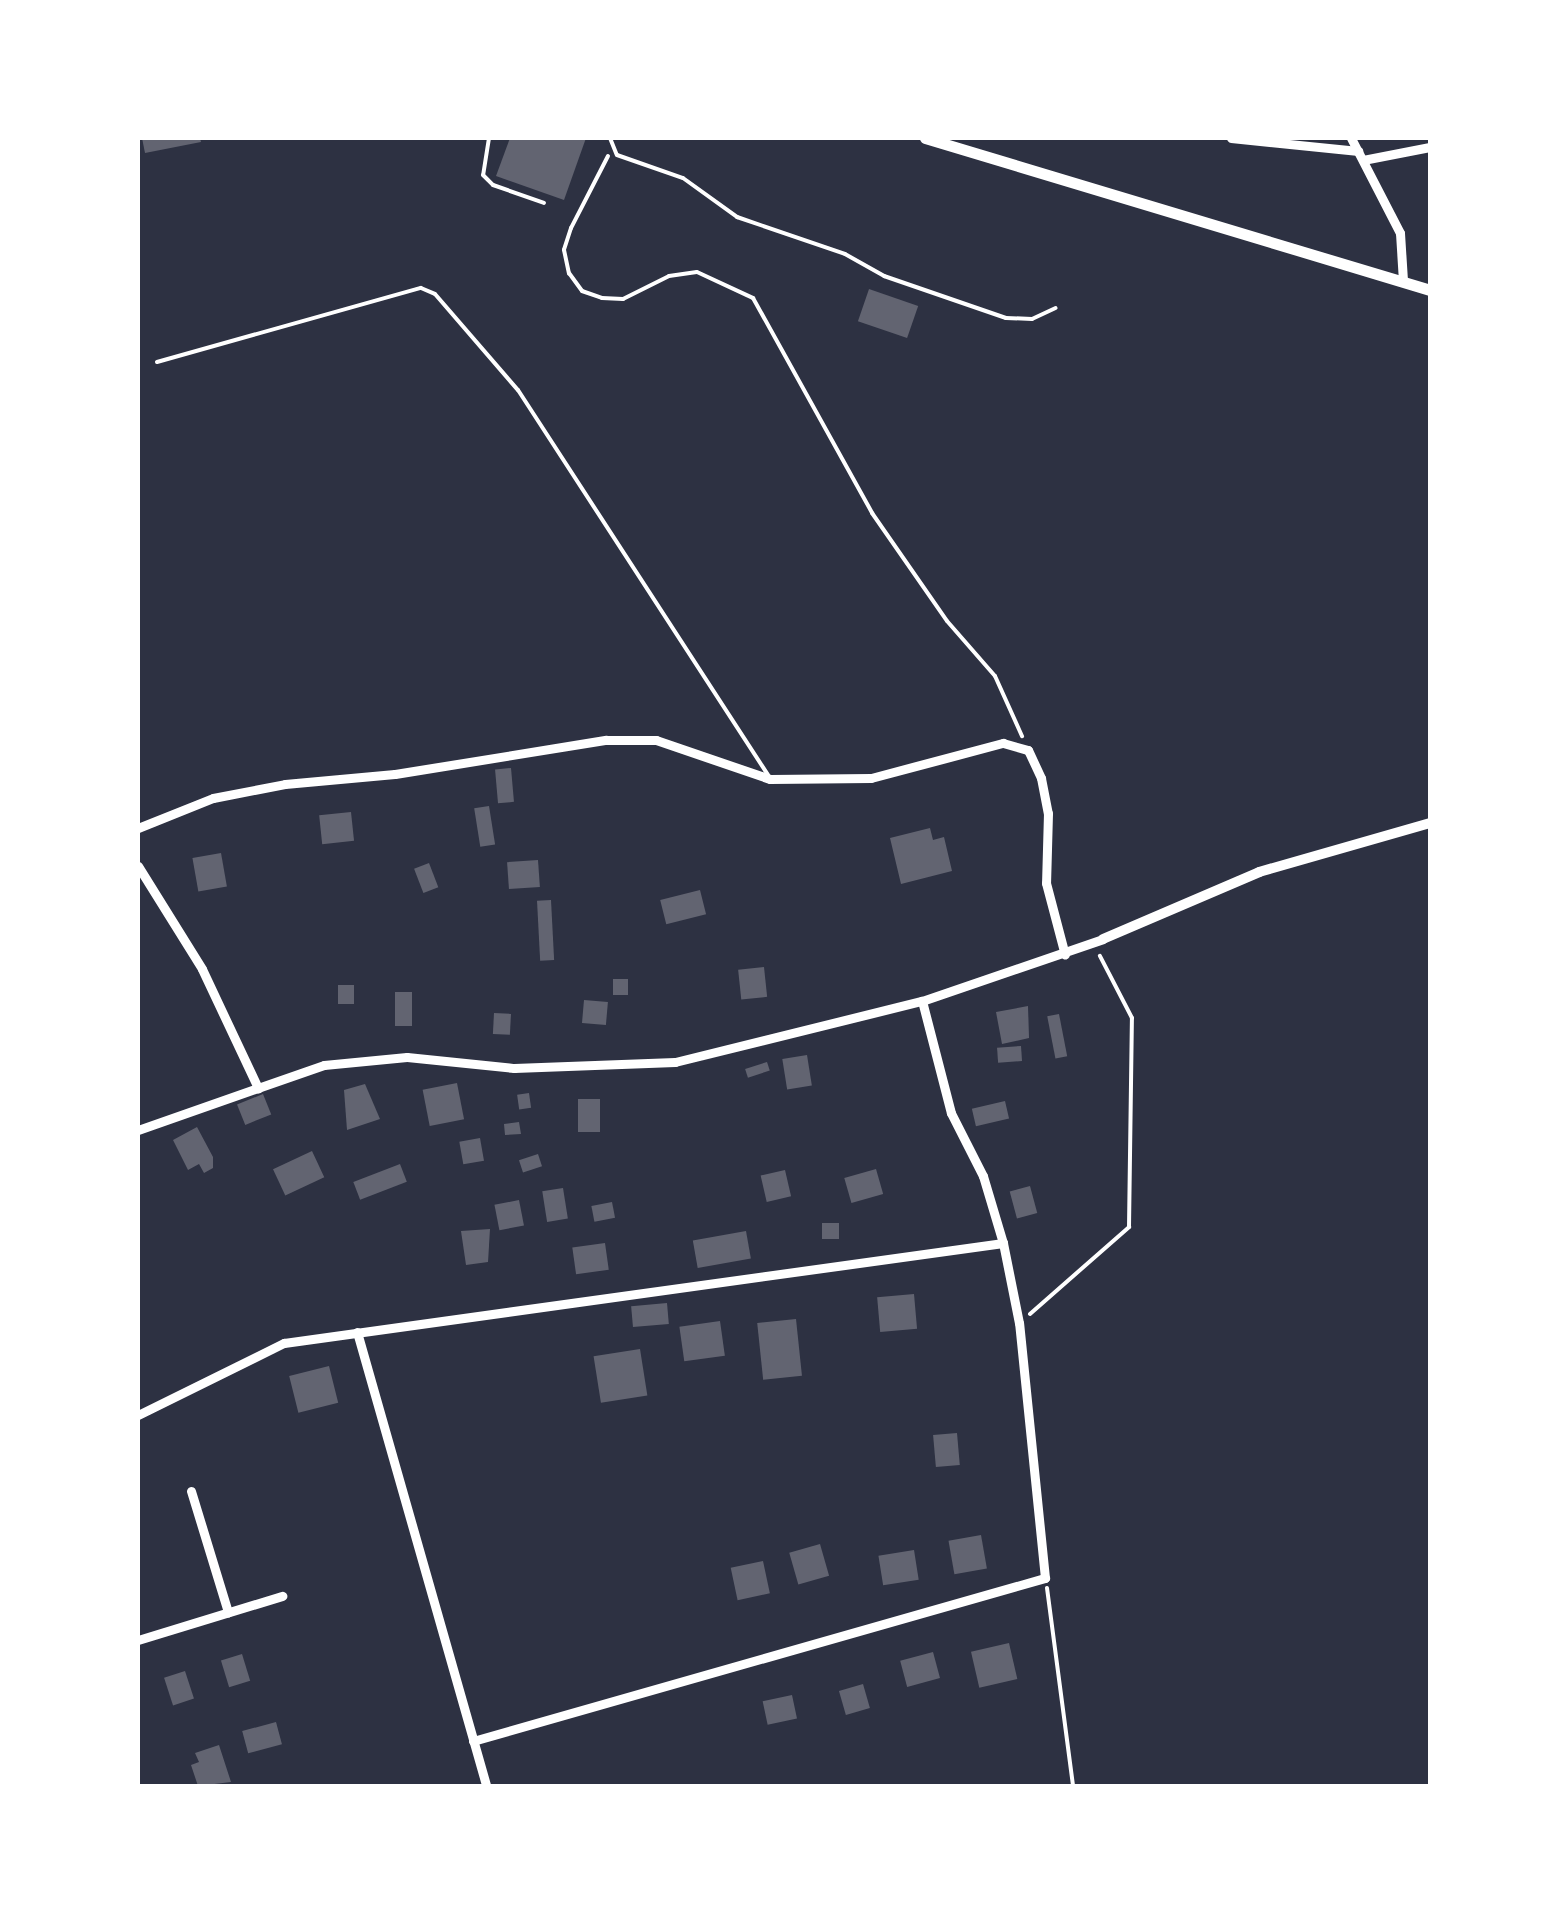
<!DOCTYPE html>
<html>
<head>
<meta charset="utf-8">
<style>
	body { margin:0 }
	#map { position:relative; width:1568px; height:1924px; overflow:hidden; background:#2d3142; font-family:Rubik,sans-serif }
	div>[style] { position:absolute }
	.building>* { inset:0; background:#626471; transform-origin:0 0 }
	.path>* { height:4px; margin:-2px; padding:0 2px; transform-origin:2px; border-radius:2px; background:#fff }
	.service>* { height:4px; margin:-2px; padding:0 2px; transform-origin:2px; border-radius:2px; background:#fff }
	.minor>* { height:9px; margin:-4.5px; padding:0 4.5px; transform-origin:4.5px; border-radius:4.5px; background:#fff }
	.tertiary>* { height:10px; margin:-5px; padding:0 5px; transform-origin:5px; border-radius:5px; background:#fff }
	.secondary>* { height:11px; margin:-5.5px; padding:0 5.5px; transform-origin:5.5px; border-radius:5.5px; background:#fff }
	span { translate:-50% -50%; white-space:nowrap; text-align:center; line-height:1.15; -webkit-text-stroke:10px #fff; paint-order:stroke }
	.frame { position:absolute; inset:0; border:140px solid #fff; pointer-events:none }
</style>
</head>
<body>
<div id="map">
	<div class="building">
		<div style="clip-path:polygon(142px 138px,200px 138px,201px 142px,145px 153px)"></div>
		<div style="clip-path:polygon(510px 138px,586px 138px,564px 200px,496px 176px)"></div>
		<div style="left:869px;top:289px;width:52px;height:34px;rotate:19deg"></div>
		<div style="left:511px;top:768px;width:34px;height:16px;rotate:85deg"></div>
		<div style="left:489px;top:806px;width:39px;height:15px;rotate:81deg"></div>
		<div style="left:351px;top:812px;width:29px;height:32px;rotate:84deg"></div>
		<div style="clip-path:polygon(930px 828px,933px 840px,944px 837px,952px 871px,901px 884px,890px 838px)"></div>
		<div style="left:221px;top:853px;width:34px;height:29px;rotate:80deg"></div>
		<div style="left:538px;top:860px;width:27px;height:31px;rotate:86deg"></div>
		<div style="left:429px;top:863px;width:26px;height:16px;rotate:69deg"></div>
		<div style="left:700px;top:890px;width:25px;height:41px;rotate:76deg"></div>
		<div style="left:551px;top:900px;width:60px;height:14px;rotate:87deg"></div>
		<div style="left:764px;top:967px;width:30px;height:26px;rotate:84deg"></div>
		<div style="left:613px;top:979px;width:15px;height:16px"></div>
		<div style="left:338px;top:985px;width:16px;height:19px"></div>
		<div style="left:395px;top:992px;width:17px;height:34px"></div>
		<div style="left:584px;top:1000px;width:24px;height:23px;rotate:5deg"></div>
		<div style="clip-path:polygon(1028px 1006px,1029px 1038px,1002px 1044px,996px 1012px)"></div>
		<div style="left:494px;top:1013px;width:17px;height:21px;rotate:3deg"></div>
		<div style="left:1059px;top:1014px;width:43px;height:12px;rotate:79deg"></div>
		<div style="left:1021px;top:1046px;width:15px;height:24px;rotate:86deg"></div>
		<div style="left:807px;top:1055px;width:31px;height:25px;rotate:81deg"></div>
		<div style="left:767px;top:1062px;width:9px;height:23px;rotate:72deg"></div>
		<div style="left:457px;top:1083px;width:37px;height:35px;rotate:79deg"></div>
		<div style="clip-path:polygon(365px 1084px,380px 1119px,347px 1130px,344px 1090px)"></div>
		<div style="left:529px;top:1093px;width:15px;height:12px;rotate:82deg"></div>
		<div style="left:263px;top:1094px;width:22px;height:28px;rotate:68deg"></div>
		<div style="left:578px;top:1099px;width:22px;height:33px"></div>
		<div style="left:1005px;top:1101px;width:18px;height:34px;rotate:77deg"></div>
		<div style="clip-path:polygon(519px 1122px,521px 1134px,505px 1135px,504px 1124px)"></div>
		<div style="clip-path:polygon(197px 1127px,213px 1157px,213px 1168px,204px 1173px,199px 1164px,188px 1170px,173px 1140px)"></div>
		<div style="left:480px;top:1138px;width:23px;height:21px;rotate:80deg"></div>
		<div style="left:312px;top:1151px;width:29px;height:43px;rotate:65deg"></div>
		<div style="left:538px;top:1154px;width:13px;height:20px;rotate:72deg"></div>
		<div style="left:400px;top:1164px;width:19px;height:50px;rotate:69deg"></div>
		<div style="left:876px;top:1169px;width:26px;height:33px;rotate:74deg"></div>
		<div style="left:785px;top:1170px;width:27px;height:25px;rotate:77deg"></div>
		<div style="left:1030px;top:1186px;width:28px;height:21px;rotate:75deg"></div>
		<div style="left:563px;top:1188px;width:31px;height:21px;rotate:81deg"></div>
		<div style="left:519px;top:1200px;width:26px;height:25px;rotate:79deg"></div>
		<div style="left:612px;top:1202px;width:16px;height:21px;rotate:79deg"></div>
		<div style="left:822px;top:1223px;width:17px;height:16px"></div>
		<div style="clip-path:polygon(490px 1229px,488px 1262px,466px 1265px,461px 1231px)"></div>
		<div style="left:746px;top:1231px;width:28px;height:54px;rotate:80deg"></div>
		<div style="left:605px;top:1243px;width:27px;height:33px;rotate:82deg"></div>
		<div style="left:914px;top:1294px;width:35px;height:37px;rotate:85deg"></div>
		<div style="left:667px;top:1303px;width:21px;height:36px;rotate:85deg"></div>
		<div style="left:796px;top:1319px;width:57px;height:39px;rotate:84deg"></div>
		<div style="left:720px;top:1321px;width:35px;height:41px;rotate:82deg"></div>
		<div style="left:640px;top:1349px;width:47px;height:47px;rotate:81deg"></div>
		<div style="left:329px;top:1366px;width:38px;height:41px;rotate:76deg"></div>
		<div style="left:957px;top:1433px;width:32px;height:24px;rotate:85deg"></div>
		<div style="left:981px;top:1535px;width:34px;height:33px;rotate:80deg"></div>
		<div style="left:820px;top:1544px;width:33px;height:32px;rotate:74deg"></div>
		<div style="left:914px;top:1550px;width:30px;height:36px;rotate:81deg"></div>
		<div style="left:763px;top:1561px;width:33px;height:33px;rotate:78deg"></div>
		<div style="left:1009px;top:1643px;width:37px;height:39px;rotate:77deg"></div>
		<div style="left:933px;top:1652px;width:27px;height:34px;rotate:75deg"></div>
		<div style="left:242px;top:1654px;width:28px;height:22px;rotate:73deg"></div>
		<div style="left:185px;top:1671px;width:29px;height:22px;rotate:72deg"></div>
		<div style="left:863px;top:1684px;width:25px;height:25px;rotate:74deg"></div>
		<div style="left:792px;top:1695px;width:24px;height:30px;rotate:78deg"></div>
		<div style="left:276px;top:1722px;width:23px;height:35px;rotate:75deg"></div>
		<div style="clip-path:polygon(219px 1745px,231px 1782px,198px 1786px,191px 1765px,199px 1762px,195px 1753px)"></div>
	</div>
	<div class="path">
		<div style="left:608px;top:156px;width:81px;rotate:117.2deg"></div>
		<div style="left:571px;top:228px;width:23px;rotate:108deg"></div>
		<div style="left:564px;top:250px;width:24px;rotate:78deg"></div>
		<div style="left:569px;top:273px;width:22px;rotate:54deg"></div>
		<div style="left:582px;top:291px;width:21px;rotate:19deg"></div>
		<div style="left:602px;top:298px;width:21px;rotate:3deg"></div>
		<div style="left:623px;top:299px;width:51px;rotate:-26.6deg"></div>
		<div style="left:669px;top:276px;width:28px;rotate:-8deg"></div>
		<div style="left:697px;top:272px;width:62px;rotate:24.9deg"></div>
		<div style="left:753px;top:298px;width:246px;rotate:61deg"></div>
		<div style="left:872px;top:513px;width:131px;rotate:55.2deg"></div>
		<div style="left:947px;top:621px;width:73px;rotate:48.9deg"></div>
		<div style="left:995px;top:676px;width:66px;rotate:65.8deg"></div>
		<div style="left:1030px;top:1314px;width:132px;rotate:-41.3deg"></div>
		<div style="left:1129px;top:1227px;width:209px;rotate:-89.2deg"></div>
		<div style="left:1132px;top:1018px;width:70px;rotate:-117.3deg"></div>
		<div style="left:1047px;top:1588px;width:200px;rotate:82.5deg"></div>
	</div>
	<div class="service">
		<div style="left:489px;top:138px;width:37px;rotate:99deg"></div>
		<div style="left:483px;top:175px;width:14px;rotate:45deg"></div>
		<div style="left:493px;top:185px;width:54px;rotate:19.4deg"></div>
		<div style="left:610px;top:138px;width:18px;rotate:68deg"></div>
		<div style="left:617px;top:155px;width:70px;rotate:19.2deg"></div>
		<div style="left:683px;top:178px;width:67px;rotate:35.8deg"></div>
		<div style="left:737px;top:217px;width:114px;rotate:18.9deg"></div>
		<div style="left:845px;top:254px;width:45px;rotate:29.4deg"></div>
		<div style="left:884px;top:276px;width:129px;rotate:19deg"></div>
		<div style="left:1006px;top:318px;width:26px;rotate:2deg"></div>
		<div style="left:1032px;top:319px;width:26px;rotate:-25deg"></div>
		<div style="left:157px;top:362px;width:274px;rotate:-15.7deg"></div>
		<div style="left:421px;top:288px;width:15px;rotate:23deg"></div>
		<div style="left:435px;top:294px;width:127px;rotate:49.2deg"></div>
		<div style="left:518px;top:390px;width:459px;rotate:57deg"></div>
	</div>
	<div class="minor">
		<div style="left:1231px;top:138px;width:128px;rotate:5.8deg"></div>
		<div style="left:1351px;top:138px;width:107px;rotate:62.7deg"></div>
		<div style="left:1400px;top:233px;width:48px;rotate:86.4deg"></div>
		<div style="left:1363px;top:160px;width:68px;rotate:-11deg"></div>
		<div style="left:138px;top:828px;width:81px;rotate:-21.8deg"></div>
		<div style="left:213px;top:798px;width:73px;rotate:-11deg"></div>
		<div style="left:285px;top:784px;width:110px;rotate:-5.2deg"></div>
		<div style="left:395px;top:774px;width:214px;rotate:-9.2deg"></div>
		<div style="left:606px;top:740px;width:50px"></div>
		<div style="left:656px;top:740px;width:120px;rotate:18.9deg"></div>
		<div style="left:770px;top:779px;width:101px;rotate:-0.6deg"></div>
		<div style="left:871px;top:778px;width:137px;rotate:-14.9deg"></div>
		<div style="left:1003px;top:743px;width:26px;rotate:16deg"></div>
		<div style="left:1028px;top:750px;width:31px;rotate:65deg"></div>
		<div style="left:1041px;top:778px;width:36px;rotate:79deg"></div>
		<div style="left:1048px;top:813px;width:70px;rotate:91.6deg"></div>
		<div style="left:1046px;top:883px;width:74px;rotate:75.2deg"></div>
		<div style="left:138px;top:866px;width:121px;rotate:58.1deg"></div>
		<div style="left:202px;top:969px;width:132px;rotate:64.8deg"></div>
		<div style="left:138px;top:1130px;width:197px;rotate:-19.3deg"></div>
		<div style="left:324px;top:1065px;width:83px;rotate:-5.5deg"></div>
		<div style="left:407px;top:1057px;width:108px;rotate:5.9deg"></div>
		<div style="left:514px;top:1068px;width:161px;rotate:-2.1deg"></div>
		<div style="left:675px;top:1062px;width:254px;rotate:-13.9deg"></div>
		<div style="left:922px;top:1001px;width:191px;rotate:-18.9deg"></div>
		<div style="left:357px;top:1332px;width:472px;rotate:74.1deg"></div>
		<div style="left:138px;top:1415px;width:163px;rotate:-26.3deg"></div>
		<div style="left:284px;top:1343px;width:726px;rotate:-7.92deg"></div>
		<div style="left:191px;top:1491px;width:127px;rotate:73deg"></div>
		<div style="left:138px;top:1640px;width:151px;rotate:-17deg"></div>
		<div style="left:473px;top:1741px;width:595px;rotate:-15.91deg"></div>
		<div style="left:1045px;top:1578px;width:256px;rotate:-95.8deg"></div>
		<div style="left:1019px;top:1323px;width:82px;rotate:-101.3deg"></div>
		<div style="left:1003px;top:1243px;width:70px;rotate:-106.6deg"></div>
		<div style="left:983px;top:1176px;width:71px;rotate:-116.9deg"></div>
		<div style="left:951px;top:1113px;width:116px;rotate:-104.5deg"></div>
	</div>
	<div class="tertiary">
		<div style="left:1103px;top:939px;width:170px;rotate:-23.2deg"></div>
		<div style="left:1259px;top:872px;width:178px;rotate:-16deg"></div>
	</div>
	<div class="secondary">
		<div style="left:925px;top:138px;width:527px;rotate:16.75deg"></div>
	</div>
	<div class="frame"></div>
</div>
</body>
</html>
